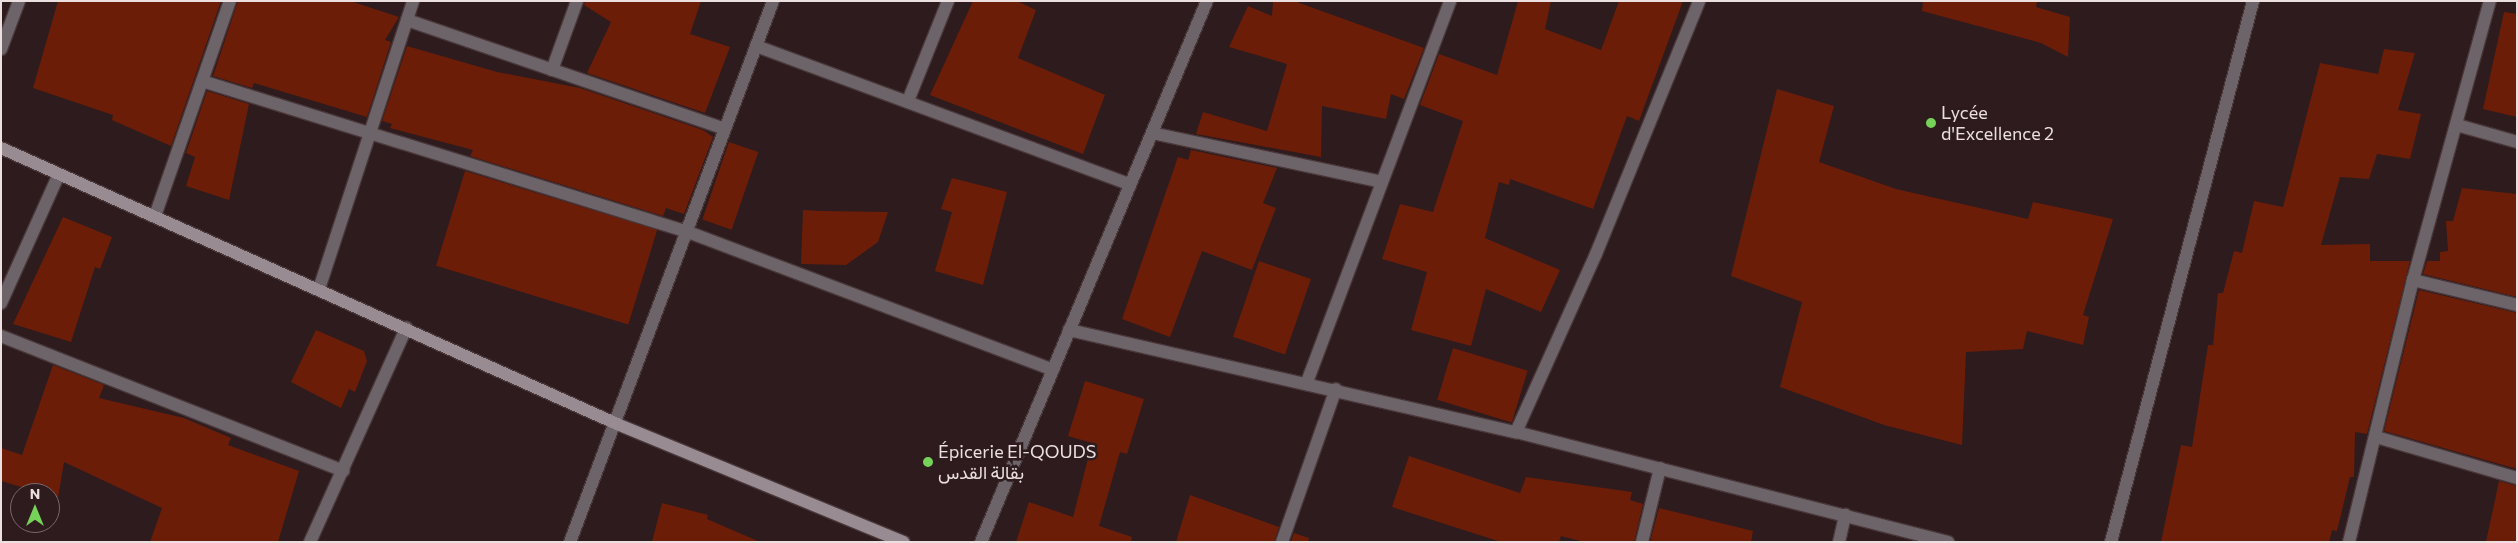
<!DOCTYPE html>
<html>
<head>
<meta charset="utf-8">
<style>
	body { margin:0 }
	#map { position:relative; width:2518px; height:543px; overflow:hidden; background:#2d1b1e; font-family:Commissioner,Vazirmatn,sans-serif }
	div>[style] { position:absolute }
	.building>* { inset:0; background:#6c1d07; transform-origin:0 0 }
	.roads { filter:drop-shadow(1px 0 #483639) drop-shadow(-1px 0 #483639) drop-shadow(0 1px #483639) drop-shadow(0 -1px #483639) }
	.street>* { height:12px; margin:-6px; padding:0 6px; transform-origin:6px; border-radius:6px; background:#6d6469 }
	.secondary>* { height:12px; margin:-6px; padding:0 6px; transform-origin:6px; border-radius:6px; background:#988b92 }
	.dots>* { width:14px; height:14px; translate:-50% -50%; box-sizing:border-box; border:2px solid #2d1b1e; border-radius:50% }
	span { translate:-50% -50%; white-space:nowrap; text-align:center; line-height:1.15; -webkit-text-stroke:5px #2d1b1e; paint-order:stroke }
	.poi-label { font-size:18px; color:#ecdfe0 }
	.left { translate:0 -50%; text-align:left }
	.frame { position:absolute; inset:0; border:2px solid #ecdfe0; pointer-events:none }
	.north { position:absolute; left:10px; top:483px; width:50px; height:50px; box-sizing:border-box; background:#2d1b1e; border:1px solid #79696c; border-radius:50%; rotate:0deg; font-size:14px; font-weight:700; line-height:20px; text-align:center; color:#ecdfe0 }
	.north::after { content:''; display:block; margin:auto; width:18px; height:22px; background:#77d259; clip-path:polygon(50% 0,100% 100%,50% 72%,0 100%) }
</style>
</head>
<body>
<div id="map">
	<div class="building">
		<div style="clip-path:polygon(58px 1px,221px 1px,171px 146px,112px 120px,113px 115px,33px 88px)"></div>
		<div style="clip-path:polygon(238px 1px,350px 1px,399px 17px,385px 40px,391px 42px,367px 117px,254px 83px,252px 88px,213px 76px)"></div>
		<div style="clip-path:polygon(585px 1px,701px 1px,690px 34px,730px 47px,705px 113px,587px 73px,611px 22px,584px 5px)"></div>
		<div style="clip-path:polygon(973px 1px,1017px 1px,1036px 10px,1018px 58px,1105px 95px,1083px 154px,930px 95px)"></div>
		<div style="clip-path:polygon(1273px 1px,1294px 1px,1424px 48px,1404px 99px,1391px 94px,1386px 119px,1322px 106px,1321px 157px,1196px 134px,1203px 112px,1267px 131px,1287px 64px,1229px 47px,1248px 6px,1272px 16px)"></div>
		<div style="clip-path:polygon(1518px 1px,1551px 1px,1545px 29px,1601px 50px,1619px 1px,1683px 1px,1639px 121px,1627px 116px,1593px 209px,1510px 179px,1509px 185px,1499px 182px,1485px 238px,1560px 270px,1541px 312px,1486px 289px,1471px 346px,1411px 330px,1427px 272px,1382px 259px,1400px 204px,1433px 212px,1463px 121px,1420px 105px,1439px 54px,1497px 75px)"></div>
		<div style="clip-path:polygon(1923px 1px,2037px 1px,2036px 7px,2070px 17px,2068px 57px,2041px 43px,1922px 11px)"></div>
		<div style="clip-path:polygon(2504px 12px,2517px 14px,2517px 117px,2483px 109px)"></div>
		<div style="clip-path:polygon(407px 46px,497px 72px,580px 88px,703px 130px,713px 137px,684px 214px,666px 208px,663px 216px,470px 156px,473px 150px,390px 128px,392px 124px,382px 121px)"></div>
		<div style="clip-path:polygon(2384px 49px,2415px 53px,2398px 110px,2421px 114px,2410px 159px,2377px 154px,2369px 179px,2340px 177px,2321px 245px,2370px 244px,2370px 261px,2410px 261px,2367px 434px,2355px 432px,2354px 477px,2350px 477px,2337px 531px,2332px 530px,2329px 542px,2161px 542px,2181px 445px,2192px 447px,2208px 345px,2213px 345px,2218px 293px,2223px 293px,2234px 251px,2242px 253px,2254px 201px,2283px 207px,2320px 63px,2378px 74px)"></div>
		<div style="clip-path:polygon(1777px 89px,1834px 106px,1819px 162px,1896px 189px,2028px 219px,2033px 202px,2113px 219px,2083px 315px,2089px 317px,2083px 345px,2027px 331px,2023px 349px,1966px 352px,1962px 445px,1884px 425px,1780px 387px,1802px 302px,1731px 276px)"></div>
		<div style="clip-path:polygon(207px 91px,249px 104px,229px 200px,186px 186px,195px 157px,186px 153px)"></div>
		<div style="left:729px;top:142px;width:31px;height:82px;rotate:19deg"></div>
		<div style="clip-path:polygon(1191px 150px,1277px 168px,1263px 203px,1276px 208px,1252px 270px,1202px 251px,1170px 337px,1122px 319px,1178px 157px,1188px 160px)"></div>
		<div style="left:465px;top:171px;width:201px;height:99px;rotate:17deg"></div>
		<div style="clip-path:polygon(952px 178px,1007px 192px,983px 285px,935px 271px,952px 212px,941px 209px)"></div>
		<div style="clip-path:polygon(2462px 188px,2517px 194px,2517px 297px,2423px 274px,2427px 261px,2440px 261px,2440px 252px,2448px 251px,2446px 221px,2453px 221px)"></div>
		<div style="clip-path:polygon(803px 210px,822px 211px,888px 212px,878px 242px,846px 265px,801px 264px)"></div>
		<div style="clip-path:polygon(63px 217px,112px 237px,100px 269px,95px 267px,71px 342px,13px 324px)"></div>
		<div style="left:1259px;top:261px;width:55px;height:80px;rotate:19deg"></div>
		<div style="clip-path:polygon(2419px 290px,2517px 313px,2517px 469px,2384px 431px)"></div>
		<div style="clip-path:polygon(316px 330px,364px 351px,367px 361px,355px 392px,349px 389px,341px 408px,291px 382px)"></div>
		<div style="left:1453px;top:348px;width:78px;height:54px;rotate:17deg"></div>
		<div style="clip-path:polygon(53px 365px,104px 385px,99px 398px,184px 418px,231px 438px,228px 445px,299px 471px,278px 542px,150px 542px,162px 508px,64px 462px,58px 498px,1px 481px,1px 448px,22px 455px)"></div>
		<div style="clip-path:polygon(1085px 381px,1144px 399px,1127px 454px,1120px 452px,1099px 526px,1132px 537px,1131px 542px,1016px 542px,1029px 502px,1073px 517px,1092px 443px,1068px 436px)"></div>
		<div style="clip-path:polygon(1409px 456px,1520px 493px,1526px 477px,1632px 492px,1630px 500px,1643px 504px,1634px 542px,1584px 542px,1561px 536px,1559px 542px,1501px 542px,1392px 507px)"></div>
		<div style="clip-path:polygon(2499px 481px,2517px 486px,2517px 542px,2486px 542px)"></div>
		<div style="clip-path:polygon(1190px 495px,1279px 527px,1274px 542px,1176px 542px)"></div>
		<div style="clip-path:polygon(662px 503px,708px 515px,707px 519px,760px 542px,652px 542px)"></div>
		<div style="clip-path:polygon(1659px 508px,1753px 531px,1751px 542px,1650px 542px)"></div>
		<div style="clip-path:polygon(1294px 533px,1309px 538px,1308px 542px,1291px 542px)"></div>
	</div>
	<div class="roads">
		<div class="street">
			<div style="left:407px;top:20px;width:336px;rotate:18.9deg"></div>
			<div style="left:756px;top:46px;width:399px;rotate:20.3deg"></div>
			<div style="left:1px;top:49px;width:51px;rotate:-69.4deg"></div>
			<div style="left:552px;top:70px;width:73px;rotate:-70.1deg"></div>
			<div style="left:202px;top:81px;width:509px;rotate:17.26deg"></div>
			<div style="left:688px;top:232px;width:390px;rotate:20.7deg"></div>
			<div style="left:908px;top:101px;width:108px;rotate:-68.2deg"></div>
			<div style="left:2457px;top:125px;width:62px;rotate:15.8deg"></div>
			<div style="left:1152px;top:133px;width:235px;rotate:12deg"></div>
			<div style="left:155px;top:216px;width:228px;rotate:-70.8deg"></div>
			<div style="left:2413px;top:280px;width:107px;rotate:13.5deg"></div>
			<div style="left:319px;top:289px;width:303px;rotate:-71.9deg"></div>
			<div style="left:1px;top:303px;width:141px;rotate:-65.8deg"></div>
			<div style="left:1069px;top:330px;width:458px;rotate:12.9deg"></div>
			<div style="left:1516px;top:432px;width:446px;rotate:14.3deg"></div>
			<div style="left:1px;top:336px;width:368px;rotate:21.5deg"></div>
			<div style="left:1307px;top:382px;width:407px;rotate:-69.4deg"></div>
			<div style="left:1516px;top:432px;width:195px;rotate:-65.8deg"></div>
			<div style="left:1596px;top:254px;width:273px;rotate:-67.8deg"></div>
			<div style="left:2376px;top:437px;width:147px;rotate:16.2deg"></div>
			<div style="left:310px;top:542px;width:235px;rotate:-65.8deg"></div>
			<div style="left:570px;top:542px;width:578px;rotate:-69.43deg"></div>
			<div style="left:981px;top:542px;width:586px;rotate:-67.33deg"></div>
			<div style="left:1282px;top:542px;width:162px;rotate:-70.6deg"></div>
			<div style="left:1642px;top:542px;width:76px;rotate:-76.3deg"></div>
			<div style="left:1839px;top:542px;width:28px;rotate:-77deg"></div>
			<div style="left:2111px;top:542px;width:559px;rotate:-75.29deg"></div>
			<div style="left:2349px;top:542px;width:270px;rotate:-76.3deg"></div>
			<div style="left:2413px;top:280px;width:289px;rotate:-74.6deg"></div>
		</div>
		<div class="secondary">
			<div style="left:1px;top:148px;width:675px;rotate:24.13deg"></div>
			<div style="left:617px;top:424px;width:310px;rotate:22.4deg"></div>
		</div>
	</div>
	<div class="dots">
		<div style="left:1931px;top:123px;background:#77d259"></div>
		<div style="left:928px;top:462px;background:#77d259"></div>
	</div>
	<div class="poi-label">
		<span class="left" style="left:1941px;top:123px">Lycée<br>d'Excellence 2</span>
		<span class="left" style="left:938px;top:462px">Épicerie El-QOUDS<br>بقالة القدس</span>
	</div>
	<div class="frame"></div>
	<div class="north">N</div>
</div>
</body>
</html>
